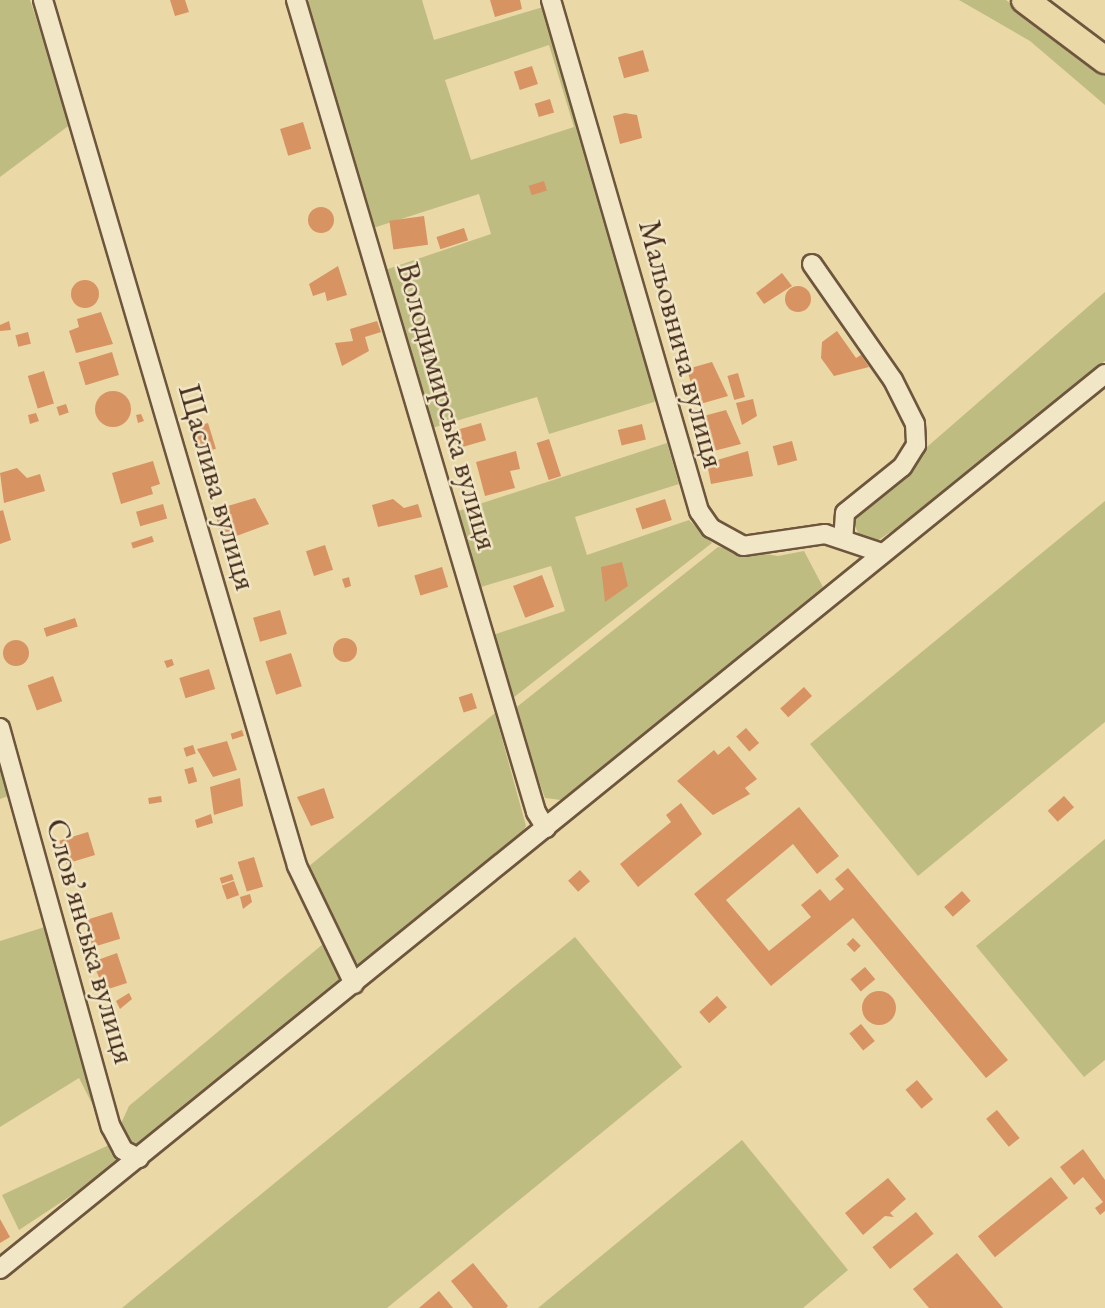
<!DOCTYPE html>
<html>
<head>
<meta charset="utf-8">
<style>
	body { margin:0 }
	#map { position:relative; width:1105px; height:1308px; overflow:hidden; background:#ead8a7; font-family:"EB Garamond",serif }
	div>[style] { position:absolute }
	.green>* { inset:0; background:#bfbc82 }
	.building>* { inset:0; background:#d89363; transform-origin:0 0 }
	.round { border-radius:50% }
	.roads { filter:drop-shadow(2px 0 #6e563e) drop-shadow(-2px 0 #6e563e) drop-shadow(0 2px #6e563e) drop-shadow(0 -2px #6e563e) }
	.street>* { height:18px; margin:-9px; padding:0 9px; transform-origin:9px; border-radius:9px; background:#f1e6c6 }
	.primary>* { height:26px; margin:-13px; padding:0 13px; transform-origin:13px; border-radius:13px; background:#ead8a7 }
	span { translate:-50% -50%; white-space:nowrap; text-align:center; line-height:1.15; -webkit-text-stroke:5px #f1e6c6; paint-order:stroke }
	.street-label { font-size:32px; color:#452b1b }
</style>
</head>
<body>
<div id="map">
	<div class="green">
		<div style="clip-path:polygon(0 0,30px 0,71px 124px,0 177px)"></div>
		<div style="clip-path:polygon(evenodd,309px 0,422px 0,434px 40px,543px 7px,659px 394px,654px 402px,549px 434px,537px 397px,432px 428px,382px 271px,491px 234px,479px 194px,370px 229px,305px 7px,309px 0,549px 45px,574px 127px,471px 160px,445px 80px,549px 45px)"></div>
		<div style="clip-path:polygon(959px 0,1006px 0,1105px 74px,1105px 105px,1030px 41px)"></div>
		<div style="clip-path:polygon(1105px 292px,1105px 361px,895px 529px,877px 541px,861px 539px,853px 522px,858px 507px)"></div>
		<div style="clip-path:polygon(667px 443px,679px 484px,575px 517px,587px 555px,689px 520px,712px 543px,509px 701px,490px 636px,565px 611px,551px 566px,481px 587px,458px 511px)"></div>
		<div style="clip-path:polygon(1105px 501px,1105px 722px,918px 876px,810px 744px)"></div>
		<div style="clip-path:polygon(718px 547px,778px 556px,804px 551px,823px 587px,561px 800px,545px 798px,513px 710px)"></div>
		<div style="clip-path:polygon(495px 713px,526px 826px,514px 847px,359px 969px,308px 867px)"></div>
		<div style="clip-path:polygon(0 761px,11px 795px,0 799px)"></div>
		<div style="clip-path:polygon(1105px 839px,1105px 1060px,1084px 1077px,976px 946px)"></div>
		<div style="clip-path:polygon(48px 926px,105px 1129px,79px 1078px,0 1127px,0 941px)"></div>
		<div style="clip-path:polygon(575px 937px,682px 1067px,387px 1308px,122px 1308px)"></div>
		<div style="clip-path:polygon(323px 944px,345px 982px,140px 1150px,128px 1144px,119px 1128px,129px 1106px)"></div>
		<div style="clip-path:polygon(742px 1140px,848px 1270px,803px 1308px,538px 1308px)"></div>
		<div style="clip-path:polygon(109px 1145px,119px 1164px,19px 1230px,2px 1195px)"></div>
	</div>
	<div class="building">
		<div style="clip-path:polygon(170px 0,185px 0,189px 12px,175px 16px)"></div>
		<div style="clip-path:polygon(490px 0,520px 0,522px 9px,495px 17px)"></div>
		<div style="left:643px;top:50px;width:22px;height:26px;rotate:74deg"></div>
		<div style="left:532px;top:66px;width:19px;height:19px;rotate:72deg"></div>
		<div style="left:550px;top:99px;width:14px;height:16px;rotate:73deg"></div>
		<div style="clip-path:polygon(625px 113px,637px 115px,642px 138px,620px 144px,613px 116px)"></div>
		<div style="left:303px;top:122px;width:28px;height:24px;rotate:73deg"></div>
		<div style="left:544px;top:181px;width:10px;height:16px;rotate:73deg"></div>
		<div class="round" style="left:308px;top:207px;width:26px;height:26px"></div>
		<div style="left:424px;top:216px;width:29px;height:35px;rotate:82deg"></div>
		<div style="left:464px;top:228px;width:13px;height:29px;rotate:72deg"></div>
		<div style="clip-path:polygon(338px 266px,347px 295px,327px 301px,325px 292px,313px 296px,309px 284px)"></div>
		<div style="clip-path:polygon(782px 273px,792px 286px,764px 304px,756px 293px)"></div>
		<div class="round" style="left:71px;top:280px;width:28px;height:28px"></div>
		<div class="round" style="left:785px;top:286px;width:26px;height:26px"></div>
		<div style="clip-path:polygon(101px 312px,113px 344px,76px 353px,69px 331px,79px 327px,77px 319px)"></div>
		<div style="clip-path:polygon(9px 321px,11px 330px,0 331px,0 325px)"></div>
		<div style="clip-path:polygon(377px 321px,381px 332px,365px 337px,369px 351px,342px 366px,335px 343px,353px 341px,350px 329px)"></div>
		<div style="clip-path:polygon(837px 331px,856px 358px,861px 355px,869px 367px,834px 376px,821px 358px,822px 342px)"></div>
		<div style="left:28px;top:332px;width:12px;height:13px;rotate:76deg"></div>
		<div style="left:112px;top:352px;width:24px;height:35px;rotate:73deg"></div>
		<div style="clip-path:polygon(712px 362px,728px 396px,697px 405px,687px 369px)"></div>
		<div style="left:44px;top:371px;width:34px;height:17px;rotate:73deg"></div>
		<div style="left:738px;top:373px;width:25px;height:11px;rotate:74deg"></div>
		<div class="round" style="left:95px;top:391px;width:36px;height:36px"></div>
		<div style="clip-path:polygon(753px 399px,757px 416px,742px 425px,736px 403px)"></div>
		<div style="left:66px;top:404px;width:9px;height:10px;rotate:72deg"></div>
		<div style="clip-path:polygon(726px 410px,741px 444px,710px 452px,700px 417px)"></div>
		<div style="clip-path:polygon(36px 413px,39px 421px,30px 424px,28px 415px)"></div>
		<div style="clip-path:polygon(141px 414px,144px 421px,138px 423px,136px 415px)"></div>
		<div style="left:208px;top:423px;width:27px;height:19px;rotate:73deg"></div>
		<div style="left:481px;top:423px;width:18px;height:30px;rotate:74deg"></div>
		<div style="left:642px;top:424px;width:16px;height:25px;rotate:76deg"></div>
		<div style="left:549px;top:439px;width:39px;height:13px;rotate:72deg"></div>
		<div style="left:792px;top:441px;width:20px;height:20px;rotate:75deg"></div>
		<div style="clip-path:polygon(516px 451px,520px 469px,510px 471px,515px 488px,485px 496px,476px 462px)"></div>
		<div style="clip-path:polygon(748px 451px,753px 476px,711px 484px,707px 463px)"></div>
		<div style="clip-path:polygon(153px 461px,160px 484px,151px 487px,153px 494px,121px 504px,112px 473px)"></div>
		<div style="clip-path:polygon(17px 468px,27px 478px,40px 474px,45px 491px,4px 503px,0 473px)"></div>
		<div style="clip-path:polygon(255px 498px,269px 524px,223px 541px,214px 510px)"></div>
		<div style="clip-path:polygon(393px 499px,404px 508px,418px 504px,422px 517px,378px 527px,372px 505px)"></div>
		<div style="left:665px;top:499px;width:22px;height:31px;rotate:72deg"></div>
		<div style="left:163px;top:504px;width:15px;height:28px;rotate:74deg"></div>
		<div style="clip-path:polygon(3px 510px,11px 540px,0 544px,0 511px)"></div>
		<div style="left:152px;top:536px;width:6px;height:22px;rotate:72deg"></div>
		<div style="left:325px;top:545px;width:26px;height:20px;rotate:72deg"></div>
		<div style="clip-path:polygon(622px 562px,628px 586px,605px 602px,601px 567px)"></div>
		<div style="left:442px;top:567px;width:21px;height:29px;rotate:73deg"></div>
		<div style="left:542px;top:575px;width:34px;height:31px;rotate:69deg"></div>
		<div style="clip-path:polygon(349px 577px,351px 586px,345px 588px,342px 579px)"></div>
		<div style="left:280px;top:610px;width:25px;height:28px;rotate:74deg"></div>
		<div style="left:75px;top:618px;width:9px;height:33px;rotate:72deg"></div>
		<div class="round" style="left:333px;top:638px;width:24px;height:24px"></div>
		<div class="round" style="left:3px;top:640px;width:26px;height:26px"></div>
		<div style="left:291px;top:653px;width:35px;height:27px;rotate:72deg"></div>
		<div style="clip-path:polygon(172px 659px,174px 665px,167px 668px,164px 661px)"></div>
		<div style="left:209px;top:669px;width:21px;height:31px;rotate:73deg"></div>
		<div style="left:53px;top:676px;width:27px;height:27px;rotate:70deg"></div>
		<div style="left:804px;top:687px;width:12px;height:32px;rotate:48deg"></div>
		<div style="left:472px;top:693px;width:16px;height:14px;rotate:72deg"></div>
		<div style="left:746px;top:728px;width:20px;height:13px;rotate:49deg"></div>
		<div style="left:242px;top:730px;width:6px;height:12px;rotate:72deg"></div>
		<div style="clip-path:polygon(227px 741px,237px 770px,213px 777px,197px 749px)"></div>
		<div style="left:193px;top:745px;width:9px;height:10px;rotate:72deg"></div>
		<div style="clip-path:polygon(729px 746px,757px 779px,745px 788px,750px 794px,713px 815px,677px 781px,714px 750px,718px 755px)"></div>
		<div style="left:193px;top:767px;width:15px;height:9px;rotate:74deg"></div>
		<div style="clip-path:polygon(240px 778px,243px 806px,214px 815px,210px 787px)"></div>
		<div style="clip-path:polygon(324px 788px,334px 818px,311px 826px,297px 797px)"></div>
		<div style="left:161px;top:796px;width:6px;height:13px;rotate:81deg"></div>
		<div style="left:1064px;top:796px;width:15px;height:22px;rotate:48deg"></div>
		<div style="clip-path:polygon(681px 803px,702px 834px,638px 887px,620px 864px,671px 822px,666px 815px)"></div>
		<div style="clip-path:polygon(799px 807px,839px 856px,817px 874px,793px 844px,726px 900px,769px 951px,811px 917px,801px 905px,820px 889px,830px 901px,844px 889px,835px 879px,848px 868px,1008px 1060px,986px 1078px,853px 918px,771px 986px,694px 894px)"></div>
		<div style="clip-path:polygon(211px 814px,213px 823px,197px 828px,195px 820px)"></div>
		<div style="left:88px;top:832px;width:24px;height:30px;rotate:73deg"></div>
		<div style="left:254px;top:857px;width:31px;height:17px;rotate:73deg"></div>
		<div style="left:580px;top:870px;width:15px;height:16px;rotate:48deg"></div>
		<div style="left:232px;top:874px;width:6px;height:13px;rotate:72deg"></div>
		<div style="left:234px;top:881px;width:15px;height:13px;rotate:70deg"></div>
		<div style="left:962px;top:891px;width:13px;height:24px;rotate:48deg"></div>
		<div style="clip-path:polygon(250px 894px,252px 902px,243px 909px,240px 897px)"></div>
		<div style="left:112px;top:912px;width:28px;height:29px;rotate:73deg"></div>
		<div style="left:853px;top:938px;width:11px;height:9px;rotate:45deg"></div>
		<div style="clip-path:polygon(117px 953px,127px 983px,105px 990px,92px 962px)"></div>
		<div style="left:865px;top:967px;width:16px;height:19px;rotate:50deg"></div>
		<div class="round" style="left:862px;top:991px;width:34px;height:34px"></div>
		<div style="clip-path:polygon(129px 993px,132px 999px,120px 1009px,116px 1001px)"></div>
		<div style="left:717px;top:996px;width:15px;height:24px;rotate:48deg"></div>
		<div style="left:861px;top:1024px;width:22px;height:15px;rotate:51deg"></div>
		<div style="left:917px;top:1080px;width:25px;height:15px;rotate:50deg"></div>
		<div style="left:997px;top:1110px;width:36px;height:14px;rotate:51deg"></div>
		<div style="clip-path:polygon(1083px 1149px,1105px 1180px,1105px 1211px,1100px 1215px,1095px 1208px,1103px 1202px,1083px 1177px,1074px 1185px,1060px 1167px)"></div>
		<div style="left:1051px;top:1177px;width:27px;height:94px;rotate:51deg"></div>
		<div style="clip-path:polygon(888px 1178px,906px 1199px,890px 1213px,894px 1217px,885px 1216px,863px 1235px,845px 1213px)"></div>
		<div style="left:916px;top:1212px;width:28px;height:56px;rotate:51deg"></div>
		<div style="clip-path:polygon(0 1219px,10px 1237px,0 1243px)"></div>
		<div style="clip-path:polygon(957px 1253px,1003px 1308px,929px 1308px,913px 1289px)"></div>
		<div style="clip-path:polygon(473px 1263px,508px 1306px,506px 1308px,473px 1308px,451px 1281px)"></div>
		<div style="clip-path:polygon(439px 1291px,453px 1308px,419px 1308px)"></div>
	</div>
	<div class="roads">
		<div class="street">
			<div style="left:43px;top:0;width:902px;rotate:73.65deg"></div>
			<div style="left:297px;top:866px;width:131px;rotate:64.2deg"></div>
			<div style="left:296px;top:0;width:847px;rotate:73.53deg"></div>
			<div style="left:536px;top:812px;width:19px;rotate:58deg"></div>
			<div style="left:551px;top:0;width:532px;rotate:73.85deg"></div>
			<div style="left:699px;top:511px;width:21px;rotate:55deg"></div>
			<div style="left:711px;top:528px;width:37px;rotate:29deg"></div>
			<div style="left:743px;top:546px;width:83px;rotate:-8.3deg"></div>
			<div style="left:825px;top:534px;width:60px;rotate:18.4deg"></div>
			<div style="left:812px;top:264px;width:141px;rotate:55.1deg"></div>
			<div style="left:893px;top:380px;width:49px;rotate:63.4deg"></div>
			<div style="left:915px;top:424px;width:21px;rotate:87deg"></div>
			<div style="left:916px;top:445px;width:26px;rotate:122deg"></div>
			<div style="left:902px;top:467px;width:73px;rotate:141.1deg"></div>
			<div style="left:845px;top:513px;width:26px;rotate:94deg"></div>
			<div style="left:0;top:728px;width:414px;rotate:74.5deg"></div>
			<div style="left:111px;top:1127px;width:26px;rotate:62deg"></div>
			<div style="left:123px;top:1150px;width:18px;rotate:27deg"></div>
			<div style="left:0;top:1269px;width:1422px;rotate:-39.01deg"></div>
		</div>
		<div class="primary">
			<div style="left:1025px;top:0;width:100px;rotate:36.9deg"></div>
		</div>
	</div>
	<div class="street-label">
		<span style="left:682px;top:344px;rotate:75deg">Мальовнича вулиця</span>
		<span style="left:448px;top:406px;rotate:74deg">Володимирська вулиця</span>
		<span style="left:218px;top:487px;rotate:74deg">Щаслива вулиця</span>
		<span style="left:91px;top:941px;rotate:74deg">Словʼянська вулиця</span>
	</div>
</div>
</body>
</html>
